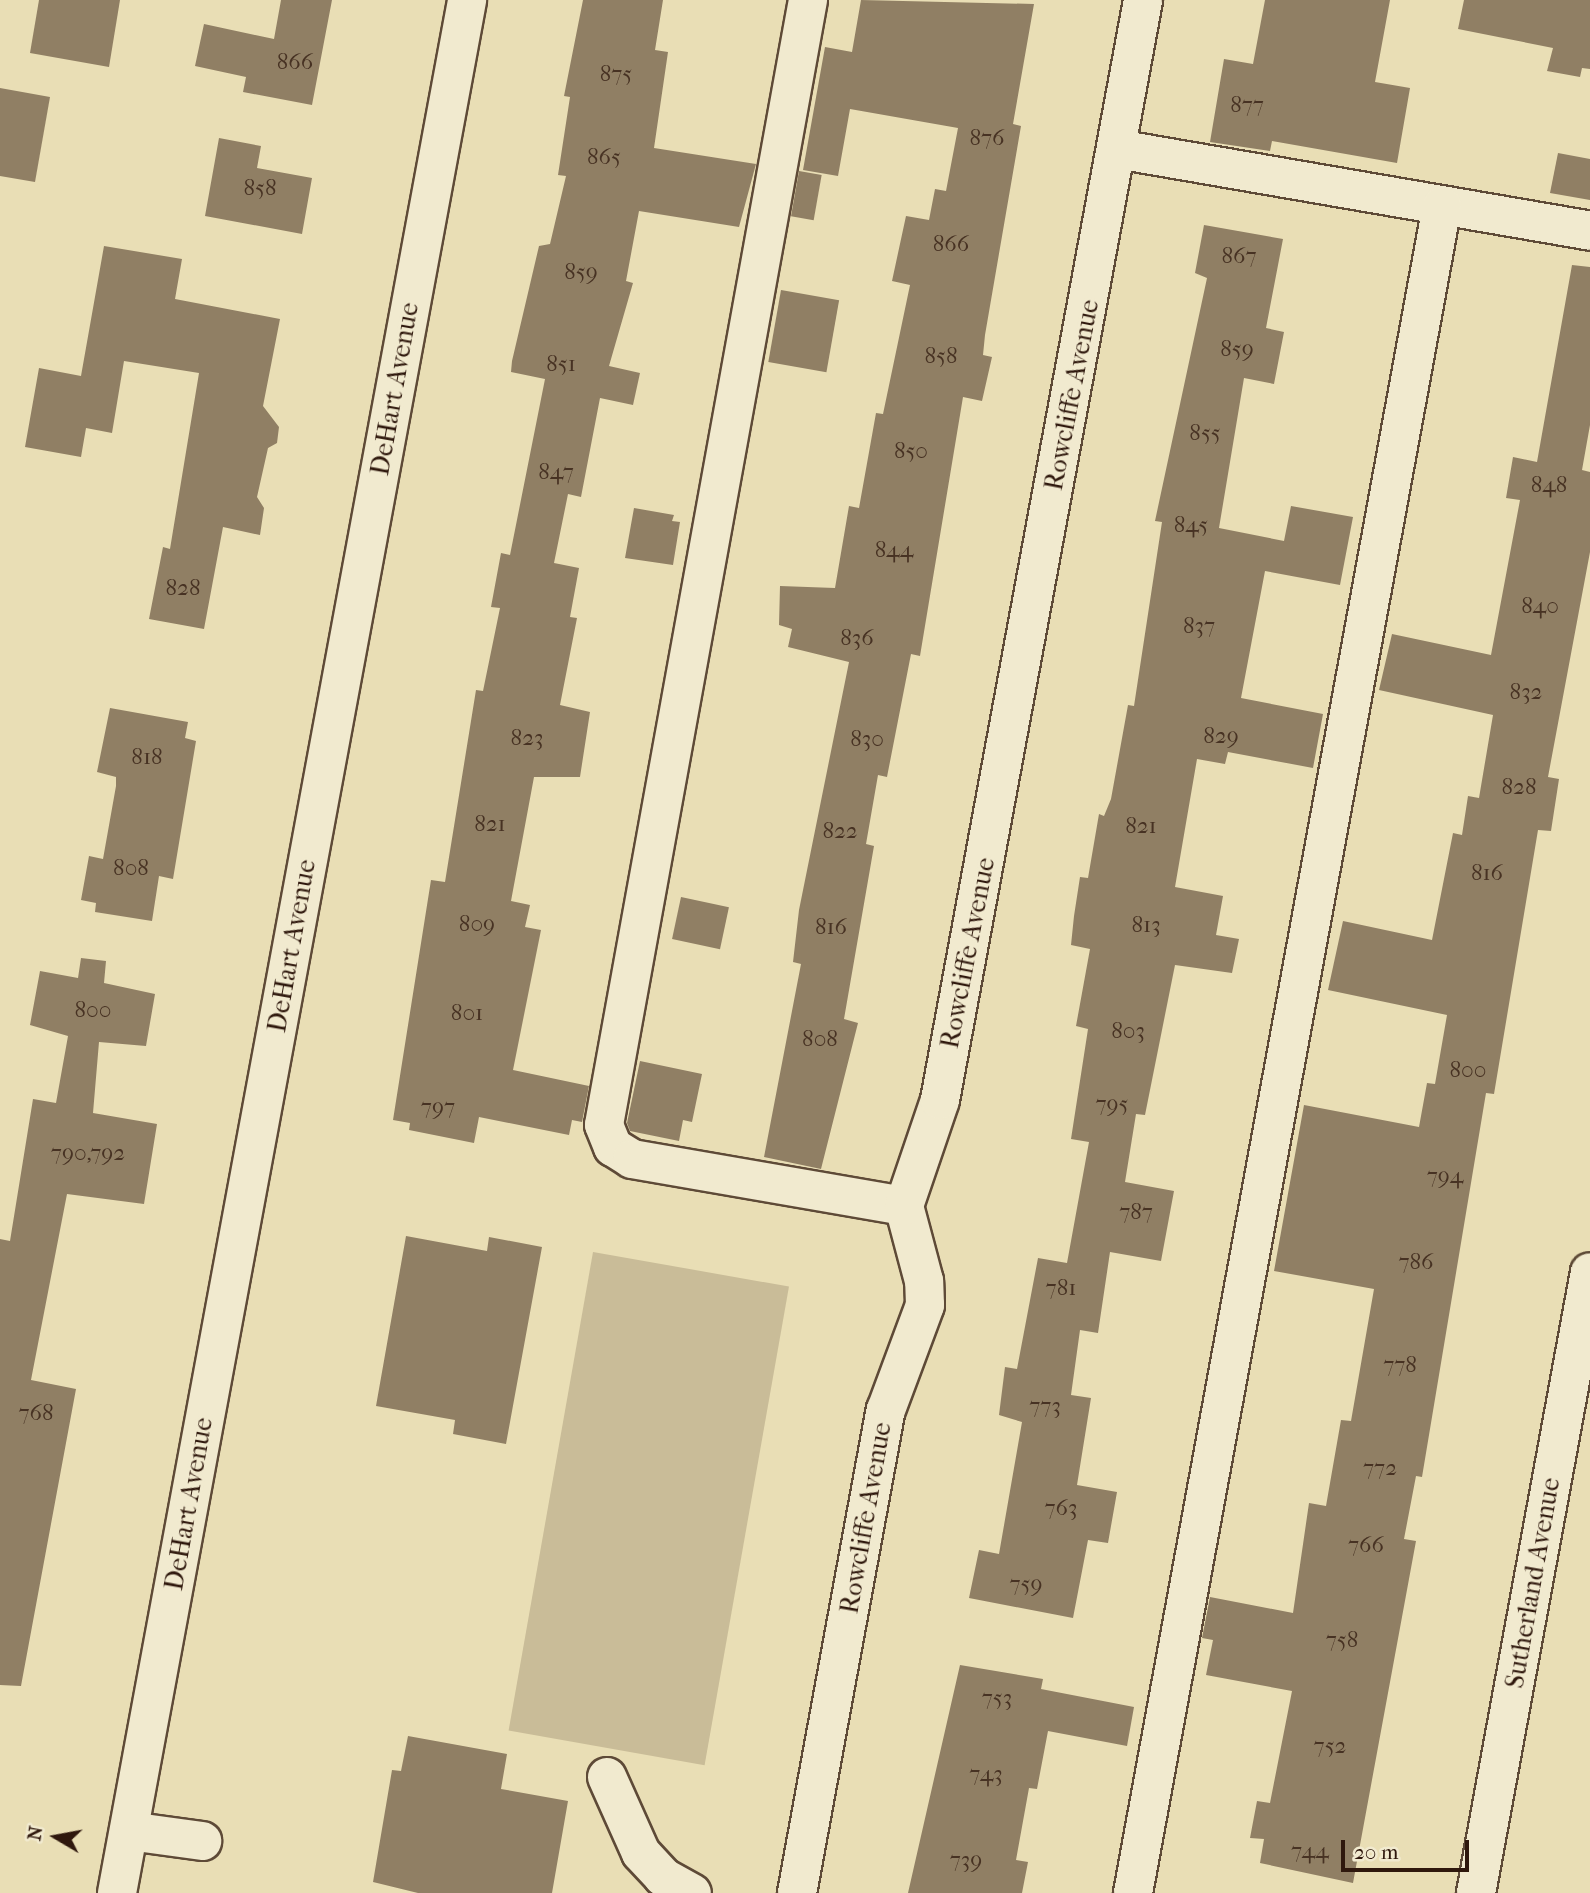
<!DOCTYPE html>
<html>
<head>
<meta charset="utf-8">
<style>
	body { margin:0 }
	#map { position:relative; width:1590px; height:1893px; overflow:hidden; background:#e9deb5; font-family:"IM FELL French Canon",serif }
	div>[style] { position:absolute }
	.green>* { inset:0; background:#c9bc98; transform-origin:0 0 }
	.building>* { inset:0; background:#907f64; transform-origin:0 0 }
	.roads { filter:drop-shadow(2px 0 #5e4a37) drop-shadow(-2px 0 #5e4a37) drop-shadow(0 2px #5e4a37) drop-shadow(0 -2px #5e4a37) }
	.minor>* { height:38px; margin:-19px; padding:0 19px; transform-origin:19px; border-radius:19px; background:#f1eacf }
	span { translate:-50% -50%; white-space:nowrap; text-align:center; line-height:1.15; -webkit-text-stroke:5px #f1eacf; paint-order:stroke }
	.number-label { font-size:23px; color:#473223 }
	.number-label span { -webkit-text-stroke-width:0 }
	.street-label { font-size:26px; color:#2f180d }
	.north { position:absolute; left:21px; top:1802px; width:70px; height:70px; -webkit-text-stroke:5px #f1eacf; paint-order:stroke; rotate:280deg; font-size:19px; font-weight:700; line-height:28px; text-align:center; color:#2f180d }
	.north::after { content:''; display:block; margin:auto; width:24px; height:32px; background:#2f180d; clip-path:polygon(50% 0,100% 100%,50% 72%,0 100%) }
	.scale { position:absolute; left:1341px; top:1840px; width:128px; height:32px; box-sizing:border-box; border:4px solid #2f180d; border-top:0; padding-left:9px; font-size:21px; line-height:24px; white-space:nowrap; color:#2f180d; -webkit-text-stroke:5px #f1eacf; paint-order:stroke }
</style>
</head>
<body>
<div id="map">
	<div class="green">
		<div style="left:593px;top:1252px;width:199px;height:486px;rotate:10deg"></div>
	</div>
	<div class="building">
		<div style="clip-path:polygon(39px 0,120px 0,109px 67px,30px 53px)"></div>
		<div style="clip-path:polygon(281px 0,332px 0,312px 105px,243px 92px,246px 77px,195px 66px,204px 24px,274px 39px)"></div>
		<div style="clip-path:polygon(583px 0,663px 0,655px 50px,668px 52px,654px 148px,756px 164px,739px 227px,639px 211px,626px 281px,633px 283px,609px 366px,640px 373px,633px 405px,600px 398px,581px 497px,568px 494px,554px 563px,579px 568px,570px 617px,577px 618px,560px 705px,590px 712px,580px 777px,534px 777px,511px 901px,530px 905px,525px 927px,541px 930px,513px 1070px,589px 1086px,582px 1122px,572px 1120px,569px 1135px,479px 1117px,474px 1143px,409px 1130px,410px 1123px,393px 1120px,431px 880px,445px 882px,476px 690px,483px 691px,500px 608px,491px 607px,501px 553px,510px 555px,545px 379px,511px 372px,512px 361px,539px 246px,550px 244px,566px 176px,558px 175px,570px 97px,564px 96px)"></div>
		<div style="clip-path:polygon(861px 0,1034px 4px,1013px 124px,1021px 126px,985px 335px,983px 355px,992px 357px,982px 401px,963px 397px,920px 656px,911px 654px,887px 777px,878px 775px,866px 844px,874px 846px,844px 1019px,858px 1023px,821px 1169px,764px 1157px,801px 964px,793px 962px,799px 910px,849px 662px,788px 647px,792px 629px,779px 625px,780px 586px,835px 588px,849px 506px,859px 508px,876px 413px,883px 414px,910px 285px,892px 281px,906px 216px,929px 220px,935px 189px,946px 191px,958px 128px,850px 109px,838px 176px,803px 170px,825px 47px,852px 52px)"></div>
		<div style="clip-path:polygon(1265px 0,1390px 0,1375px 82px,1410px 88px,1397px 163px,1272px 141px,1270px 151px,1210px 142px,1224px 59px,1253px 64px)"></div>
		<div style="clip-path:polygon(1464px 0,1590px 0,1590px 69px,1582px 68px,1580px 77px,1547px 71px,1553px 48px,1458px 29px)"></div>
		<div style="clip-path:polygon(0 88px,50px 97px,35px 182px,0 176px)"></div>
		<div style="clip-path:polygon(219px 138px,261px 146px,257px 168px,312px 178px,302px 234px,205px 216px)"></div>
		<div style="clip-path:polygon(1558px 153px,1590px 159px,1590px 200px,1550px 193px)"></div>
		<div style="left:799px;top:171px;width:23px;height:46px;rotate:10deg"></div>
		<div style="clip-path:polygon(1204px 225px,1283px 239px,1266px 328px,1284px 332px,1274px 384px,1244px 378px,1219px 528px,1284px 541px,1291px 506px,1353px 517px,1340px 585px,1265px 571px,1241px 698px,1323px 714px,1313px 768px,1228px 752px,1225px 764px,1197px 759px,1175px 887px,1223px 896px,1216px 935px,1239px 939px,1232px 973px,1175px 965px,1145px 1115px,1136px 1114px,1125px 1182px,1174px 1191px,1161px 1261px,1110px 1252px,1098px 1333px,1080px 1330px,1071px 1395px,1091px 1398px,1077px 1485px,1117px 1492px,1108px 1543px,1088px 1540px,1073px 1618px,969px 1598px,979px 1550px,999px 1554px,1022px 1422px,999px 1415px,1005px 1367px,1017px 1369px,1038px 1258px,1067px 1263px,1089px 1142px,1071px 1139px,1088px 1029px,1076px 1026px,1090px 949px,1071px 945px,1074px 916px,1080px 877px,1088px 878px,1099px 814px,1104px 816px,1111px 799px,1128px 705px,1134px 706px,1162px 522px,1155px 521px,1207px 278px,1195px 273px)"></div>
		<div style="clip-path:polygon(104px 246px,182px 259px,175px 299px,280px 319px,263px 406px,279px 427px,277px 443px,268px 448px,257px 497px,264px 508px,260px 535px,223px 527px,204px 629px,149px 619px,163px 547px,170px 549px,199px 373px,124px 361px,112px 433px,86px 428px,81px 457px,25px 447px,39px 368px,81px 376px)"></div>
		<div style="clip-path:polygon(1572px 265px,1590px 267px,1590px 425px,1582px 470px,1590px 472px,1590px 552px,1548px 777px,1559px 779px,1551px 831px,1538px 830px,1494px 1094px,1486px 1093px,1422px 1477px,1416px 1476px,1404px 1539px,1416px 1541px,1353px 1883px,1260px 1863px,1264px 1839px,1250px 1838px,1257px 1801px,1270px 1803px,1292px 1691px,1206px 1675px,1213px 1640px,1202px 1638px,1210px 1597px,1293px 1613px,1309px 1503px,1326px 1506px,1341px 1420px,1351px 1421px,1374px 1289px,1274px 1271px,1304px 1105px,1419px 1127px,1427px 1083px,1435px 1084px,1447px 1015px,1328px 990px,1343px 921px,1432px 940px,1453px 833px,1462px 835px,1468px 796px,1479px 798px,1493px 715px,1379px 690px,1392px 634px,1491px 655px,1520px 500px,1506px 498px,1513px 457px,1537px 462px)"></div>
		<div style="left:781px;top:290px;width:59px;height:73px;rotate:10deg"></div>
		<div style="clip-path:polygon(634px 508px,674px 515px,672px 521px,680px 522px,673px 565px,625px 558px)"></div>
		<div style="clip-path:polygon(110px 708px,188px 722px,185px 738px,196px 741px,173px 879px,159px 876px,152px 921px,95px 912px,96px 903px,81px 900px,89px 856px,103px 859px,116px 786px,116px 777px,97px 772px)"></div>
		<div style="left:681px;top:897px;width:49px;height:43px;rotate:12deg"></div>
		<div style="clip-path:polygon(81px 958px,106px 961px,104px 983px,155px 994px,146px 1046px,99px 1042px,93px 1113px,157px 1124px,144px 1204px,67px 1194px,31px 1380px,76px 1389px,21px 1686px,0 1685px,0 1239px,10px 1241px,33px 1099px,56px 1103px,68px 1036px,30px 1025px,40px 971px,78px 978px)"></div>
		<div style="clip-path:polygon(640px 1061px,702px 1074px,692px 1122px,683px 1120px,679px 1141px,630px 1131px,627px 1123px)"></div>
		<div style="clip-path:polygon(406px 1236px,487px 1251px,489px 1237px,542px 1247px,506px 1444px,453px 1434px,455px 1420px,376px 1406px)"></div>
		<div style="clip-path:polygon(960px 1665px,1043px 1679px,1041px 1689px,1134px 1707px,1127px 1746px,1048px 1731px,1037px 1789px,1029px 1788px,1016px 1860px,1028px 1862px,1022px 1893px,908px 1893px)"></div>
		<div style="clip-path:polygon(408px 1736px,507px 1754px,501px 1789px,568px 1801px,552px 1893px,418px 1893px,373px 1882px,392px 1770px,401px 1771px)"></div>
	</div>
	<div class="roads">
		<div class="minor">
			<div style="left:808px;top:0;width:1143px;rotate:100.28deg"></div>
			<div style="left:604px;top:1125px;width:24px;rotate:68deg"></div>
			<div style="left:613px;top:1147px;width:22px;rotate:32deg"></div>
			<div style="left:632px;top:1159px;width:276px;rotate:9.8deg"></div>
			<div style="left:1117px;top:149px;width:480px;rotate:9.8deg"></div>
			<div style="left:607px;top:1777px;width:83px;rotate:65.9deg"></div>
			<div style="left:641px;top:1853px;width:33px;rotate:47deg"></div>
			<div style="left:663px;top:1877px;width:33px;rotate:29deg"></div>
			<div style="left:129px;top:1831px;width:74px;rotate:7.8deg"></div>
			<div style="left:117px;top:1893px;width:1925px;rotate:-79.52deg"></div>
			<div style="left:797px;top:1893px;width:491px;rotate:-79.6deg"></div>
			<div style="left:886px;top:1410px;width:112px;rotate:-69.6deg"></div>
			<div style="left:925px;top:1305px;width:24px;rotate:-92deg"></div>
			<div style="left:924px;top:1281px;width:78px;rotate:-104.9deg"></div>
			<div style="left:904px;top:1206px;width:112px;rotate:-71.2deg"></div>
			<div style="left:940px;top:1100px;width:1119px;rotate:-79.54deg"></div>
			<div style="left:1133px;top:1893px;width:1715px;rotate:-79.62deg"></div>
			<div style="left:1476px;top:1893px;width:631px;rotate:-79.6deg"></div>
		</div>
	</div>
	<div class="number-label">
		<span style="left:295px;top:62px">866</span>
		<span style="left:616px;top:74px">875</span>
		<span style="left:1247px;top:105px">877</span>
		<span style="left:987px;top:138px">876</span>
		<span style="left:604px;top:157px">865</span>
		<span style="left:260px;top:188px">858</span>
		<span style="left:951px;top:244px">866</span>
		<span style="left:1239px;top:256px">867</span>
		<span style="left:581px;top:272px">859</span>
		<span style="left:1237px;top:349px">859</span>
		<span style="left:941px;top:356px">858</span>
		<span style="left:561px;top:364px">851</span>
		<span style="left:1205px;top:433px">855</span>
		<span style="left:911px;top:451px">850</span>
		<span style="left:556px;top:472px">847</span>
		<span style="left:1549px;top:485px">848</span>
		<span style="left:1191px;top:525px">845</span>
		<span style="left:894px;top:550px">844</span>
		<span style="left:183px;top:588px">828</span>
		<span style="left:1540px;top:606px">840</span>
		<span style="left:1199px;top:626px">837</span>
		<span style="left:857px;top:638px">836</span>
		<span style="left:1526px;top:692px">832</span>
		<span style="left:1221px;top:736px">829</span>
		<span style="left:527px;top:738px">823</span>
		<span style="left:867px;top:739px">830</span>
		<span style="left:147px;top:757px">818</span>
		<span style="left:1519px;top:787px">828</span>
		<span style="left:490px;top:824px">821</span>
		<span style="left:1141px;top:826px">821</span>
		<span style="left:840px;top:831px">822</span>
		<span style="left:131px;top:868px">808</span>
		<span style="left:1487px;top:873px">816</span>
		<span style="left:477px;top:924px">809</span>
		<span style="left:1146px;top:925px">813</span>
		<span style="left:831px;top:927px">816</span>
		<span style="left:93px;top:1010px">800</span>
		<span style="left:467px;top:1013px">801</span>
		<span style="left:1128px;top:1031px">803</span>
		<span style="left:820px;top:1039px">808</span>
		<span style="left:1468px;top:1070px">800</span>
		<span style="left:1112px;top:1104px">795</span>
		<span style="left:438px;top:1107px">797</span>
		<span style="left:88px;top:1153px">790,792</span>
		<span style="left:1445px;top:1176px">794</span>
		<span style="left:1136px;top:1212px">787</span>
		<span style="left:1416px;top:1262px">786</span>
		<span style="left:1061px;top:1288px">781</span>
		<span style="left:1400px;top:1365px">778</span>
		<span style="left:1045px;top:1406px">773</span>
		<span style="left:36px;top:1413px">768</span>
		<span style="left:1380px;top:1468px">772</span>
		<span style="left:1061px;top:1508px">763</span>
		<span style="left:1366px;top:1545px">766</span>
		<span style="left:1026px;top:1584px">759</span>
		<span style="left:1342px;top:1640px">758</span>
		<span style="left:997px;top:1698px">753</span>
		<span style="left:1330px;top:1746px">752</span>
		<span style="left:986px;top:1774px">743</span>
		<span style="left:1310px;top:1851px">744</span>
		<span style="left:966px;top:1860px">739</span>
	</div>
	<div class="street-label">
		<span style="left:395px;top:389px;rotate:-80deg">DeHart Avenue</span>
		<span style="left:1072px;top:395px;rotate:-79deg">Rowcliffe Avenue</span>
		<span style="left:292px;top:946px;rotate:-80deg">DeHart Avenue</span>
		<span style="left:968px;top:953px;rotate:-79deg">Rowcliffe Avenue</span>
		<span style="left:189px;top:1504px;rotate:-80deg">DeHart Avenue</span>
		<span style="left:866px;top:1518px;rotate:-80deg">Rowcliffe Avenue</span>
		<span style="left:1533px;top:1583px;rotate:-80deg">Sutherland Avenue</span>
	</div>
	<div class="north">N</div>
	<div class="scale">20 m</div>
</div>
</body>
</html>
